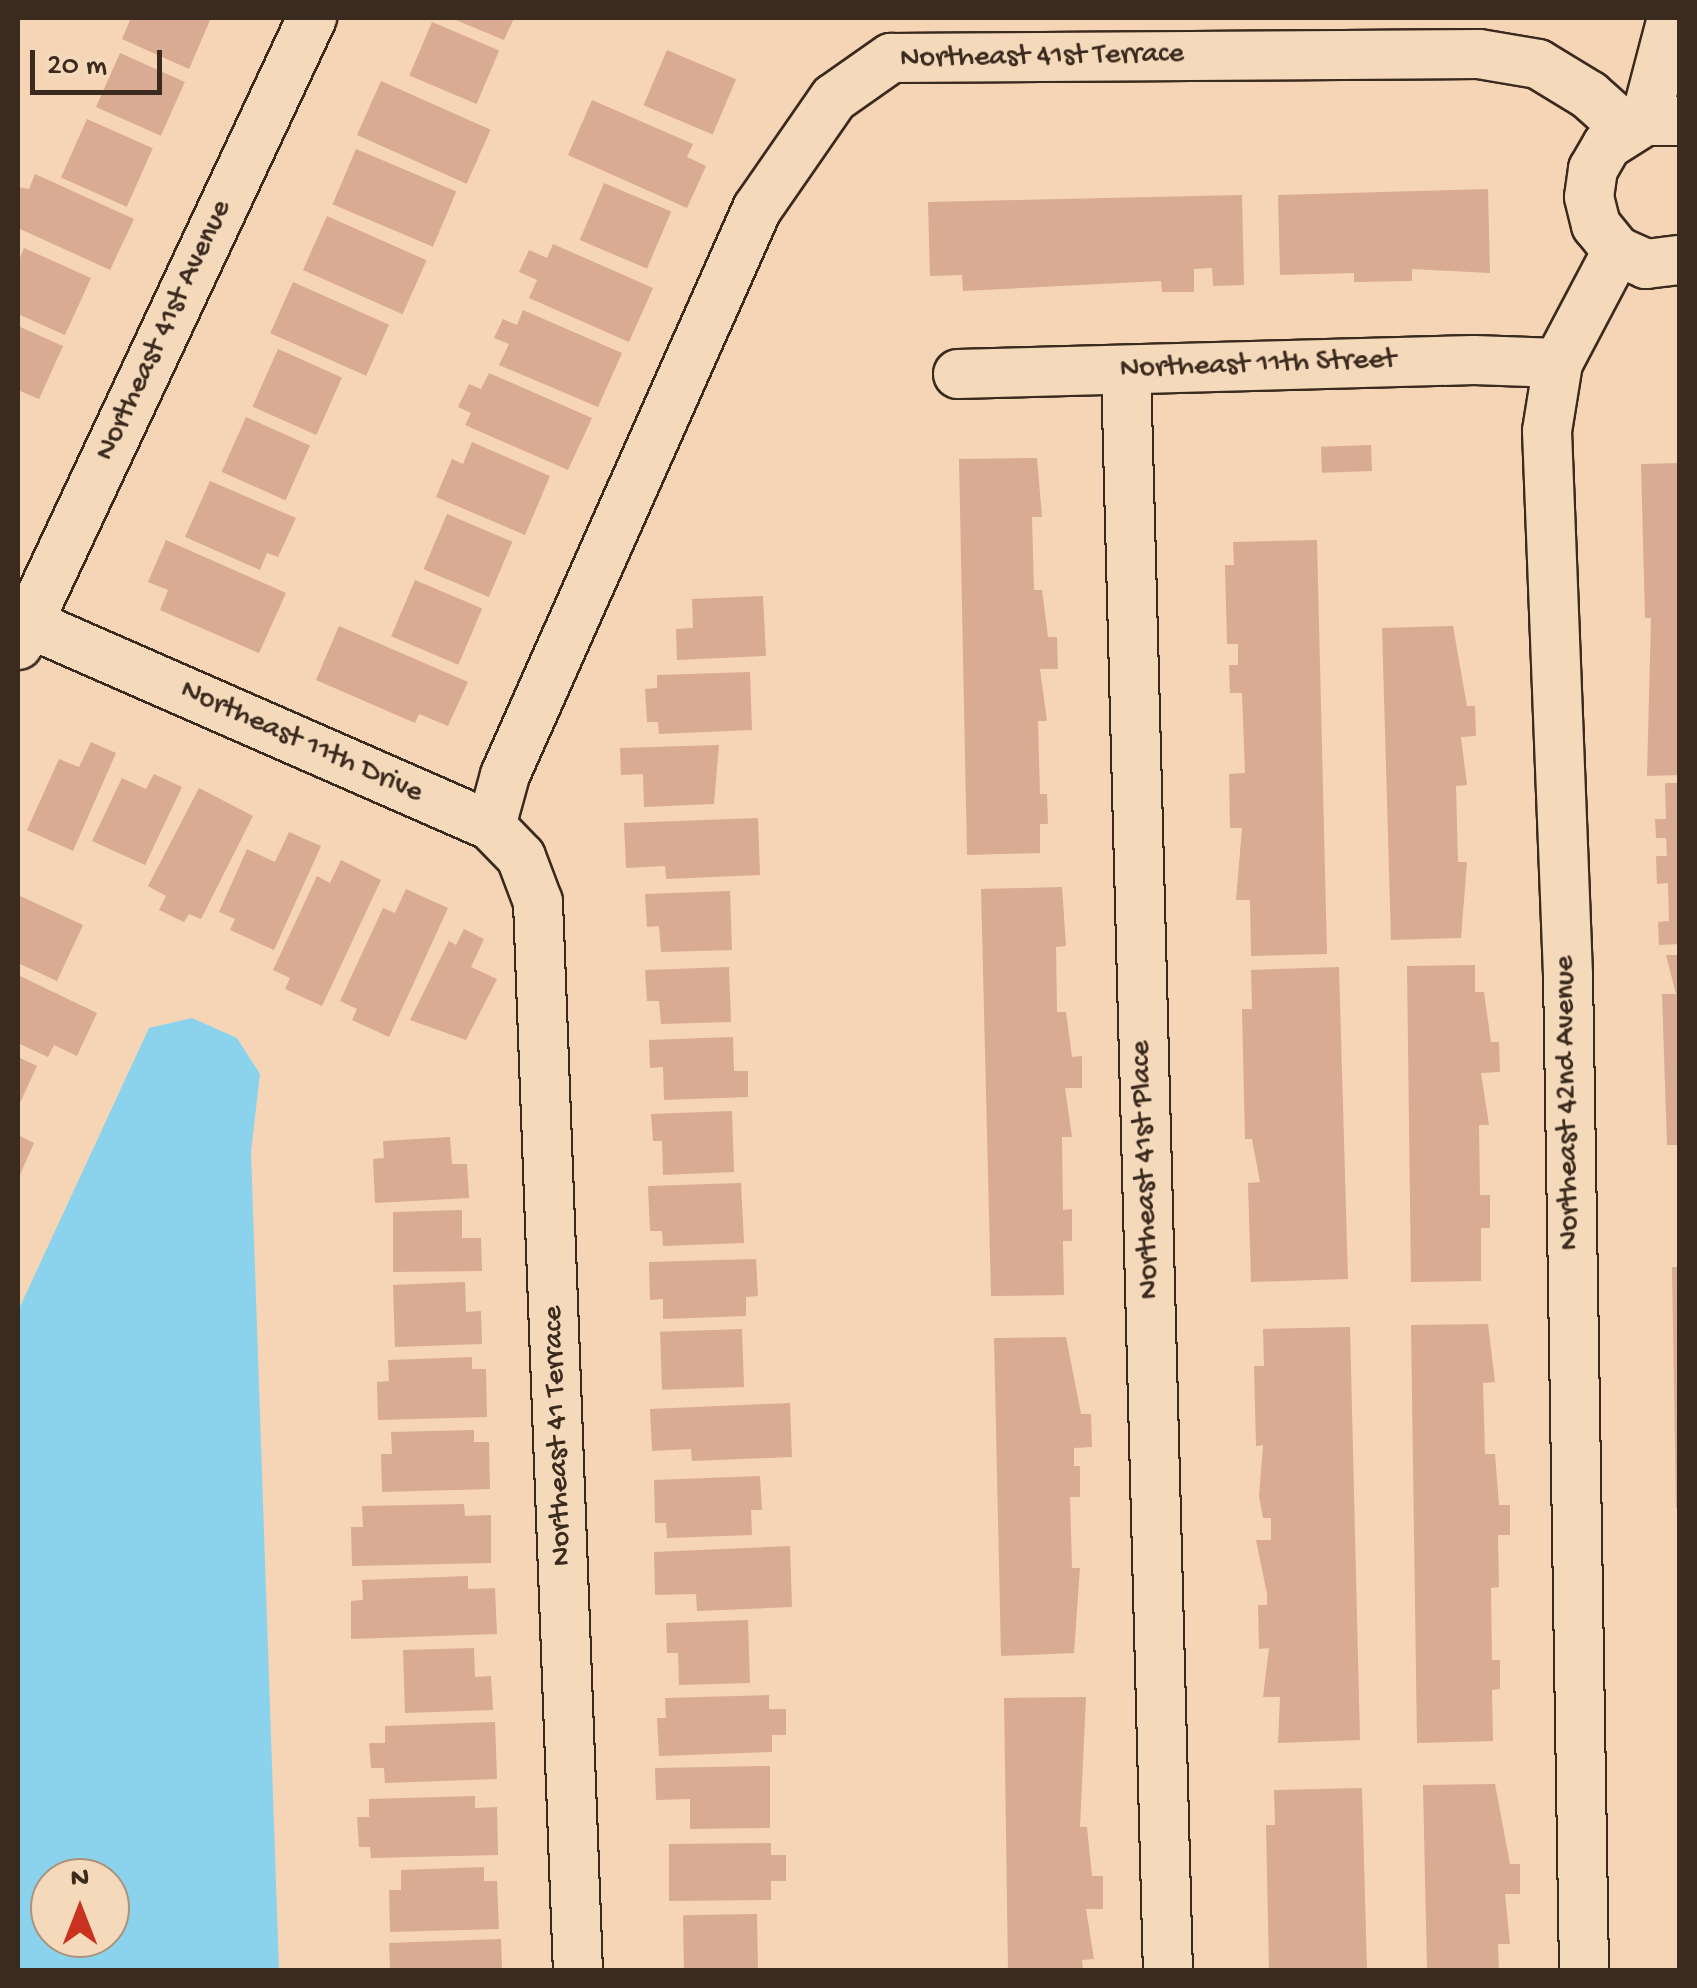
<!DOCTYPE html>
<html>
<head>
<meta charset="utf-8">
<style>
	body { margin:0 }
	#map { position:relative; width:1697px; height:1988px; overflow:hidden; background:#f6d4b6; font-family:"Gochi Hand",sans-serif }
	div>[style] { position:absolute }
	.water>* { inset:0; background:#8bd3ed }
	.building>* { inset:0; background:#d8ab92; transform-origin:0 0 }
	.roads { filter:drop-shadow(2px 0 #3b2a1e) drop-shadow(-2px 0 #3b2a1e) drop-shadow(0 2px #3b2a1e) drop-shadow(0 -2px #3b2a1e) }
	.street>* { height:48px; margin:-24px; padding:0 24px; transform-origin:24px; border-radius:24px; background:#f4d9bb }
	span { translate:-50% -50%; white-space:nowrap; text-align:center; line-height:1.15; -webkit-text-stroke:8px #f4d9bb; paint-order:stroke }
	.street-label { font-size:30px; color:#3b2a1e }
	.frame { position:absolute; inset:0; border:20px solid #3b2a1e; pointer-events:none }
	.north { position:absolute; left:30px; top:1858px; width:100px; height:100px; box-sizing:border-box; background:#f4d9bb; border:2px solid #aa937c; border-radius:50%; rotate:0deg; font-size:28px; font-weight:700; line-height:40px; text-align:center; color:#3b2a1e }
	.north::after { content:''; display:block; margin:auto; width:35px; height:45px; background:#c8321e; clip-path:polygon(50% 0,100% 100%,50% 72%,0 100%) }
	.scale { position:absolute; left:30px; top:50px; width:132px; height:45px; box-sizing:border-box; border:5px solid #3b2a1e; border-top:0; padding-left:12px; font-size:30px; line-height:35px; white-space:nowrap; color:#3b2a1e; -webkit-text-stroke:8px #f4d9bb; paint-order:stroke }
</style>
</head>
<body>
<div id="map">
	<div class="water">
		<div style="clip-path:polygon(evenodd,192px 1018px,237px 1038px,260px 1074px,251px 1152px,279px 1970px,18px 1970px,18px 1311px,149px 1028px,192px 1018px,50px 1878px,110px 1878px,110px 1938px,50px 1938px,50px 1878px)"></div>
	</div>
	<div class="building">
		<div style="clip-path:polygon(131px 18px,211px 18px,189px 69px,122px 39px)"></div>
		<div style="clip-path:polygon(451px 18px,514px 18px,504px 40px)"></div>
		<div style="left:432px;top:22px;width:73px;height:58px;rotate:23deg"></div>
		<div style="left:667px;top:50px;width:75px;height:60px;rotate:23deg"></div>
		<div style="left:120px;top:53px;width:71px;height:59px;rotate:24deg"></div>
		<div style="left:381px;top:81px;width:120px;height:59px;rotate:24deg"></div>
		<div style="clip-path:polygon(592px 100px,693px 144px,687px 157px,706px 166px,687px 208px,568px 155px)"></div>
		<div style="left:87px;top:119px;width:72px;height:64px;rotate:24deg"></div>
		<div style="left:356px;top:149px;width:109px;height:60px;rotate:23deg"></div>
		<div style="clip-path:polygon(35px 174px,134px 219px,110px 270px,18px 228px,18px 187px,29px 189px)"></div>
		<div style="left:604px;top:183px;width:73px;height:62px;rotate:23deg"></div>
		<div style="clip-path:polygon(1488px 189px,1490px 273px,1412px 269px,1412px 281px,1354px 282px,1354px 273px,1280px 275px,1278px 195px)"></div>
		<div style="clip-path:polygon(1242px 195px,1244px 285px,1213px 286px,1212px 268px,1194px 269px,1194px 292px,1162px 292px,1161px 281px,963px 291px,962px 275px,930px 276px,928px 202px)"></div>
		<div style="left:327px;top:216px;width:109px;height:59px;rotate:24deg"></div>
		<div style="clip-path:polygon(553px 244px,653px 288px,629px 342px,529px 298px,537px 280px,519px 272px,529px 250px,547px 258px)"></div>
		<div style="clip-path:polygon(24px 248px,91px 278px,65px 335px,18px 314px,18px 263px)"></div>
		<div style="left:293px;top:282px;width:105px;height:56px;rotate:24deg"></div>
		<div style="clip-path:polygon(523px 310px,622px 353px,598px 407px,499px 365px,509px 344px,494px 338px,503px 319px,517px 325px)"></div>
		<div style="clip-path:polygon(18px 326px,63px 346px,39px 399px,18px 390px)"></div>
		<div style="left:278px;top:349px;width:70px;height:63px;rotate:24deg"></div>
		<div style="clip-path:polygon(489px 373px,592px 418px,568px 470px,465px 425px,471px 413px,458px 407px,469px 384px,481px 389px)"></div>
		<div style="left:246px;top:417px;width:70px;height:60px;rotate:24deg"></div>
		<div style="clip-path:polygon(472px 442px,550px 476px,525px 535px,436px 497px,452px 459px,463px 464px)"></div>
		<div style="left:1371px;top:445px;width:26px;height:50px;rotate:88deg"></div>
		<div style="clip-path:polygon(1037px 458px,1042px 517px,1032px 517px,1034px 590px,1042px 590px,1048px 637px,1057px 637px,1058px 669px,1040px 669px,1047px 721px,1038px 721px,1040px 794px,1047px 794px,1048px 824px,1040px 824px,1040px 853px,967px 855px,959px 459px)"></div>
		<div style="clip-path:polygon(1680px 463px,1680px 775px,1647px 776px,1651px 618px,1645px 618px,1641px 464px)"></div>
		<div style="clip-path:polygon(210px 481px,296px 518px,278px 557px,267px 553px,260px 570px,185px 537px)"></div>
		<div style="left:447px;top:514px;width:71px;height:60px;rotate:23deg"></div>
		<div style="clip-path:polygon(166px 540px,286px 593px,259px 653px,160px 610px,168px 590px,148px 582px)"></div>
		<div style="clip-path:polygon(1317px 540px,1327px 954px,1251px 956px,1250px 900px,1236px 900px,1242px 828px,1230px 828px,1229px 774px,1245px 773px,1242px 693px,1230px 693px,1229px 665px,1238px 665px,1238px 644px,1227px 644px,1225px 565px,1234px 565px,1233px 542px)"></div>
		<div style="left:415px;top:580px;width:73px;height:61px;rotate:23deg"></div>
		<div style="clip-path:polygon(763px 596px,766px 656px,677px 660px,676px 629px,693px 628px,692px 599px)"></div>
		<div style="clip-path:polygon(339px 626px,468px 682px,448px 726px,419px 714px,415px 723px,316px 680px)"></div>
		<div style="clip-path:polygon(1453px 626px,1467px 706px,1475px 706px,1476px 736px,1461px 737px,1467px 785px,1456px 786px,1458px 862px,1467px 862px,1461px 938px,1391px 940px,1382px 628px)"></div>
		<div style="clip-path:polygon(750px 672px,752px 730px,659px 734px,658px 722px,647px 722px,645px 689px,657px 688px,657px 675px)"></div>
		<div style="clip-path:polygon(91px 742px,116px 753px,73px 851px,27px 830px,59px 759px,79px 767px)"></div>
		<div style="clip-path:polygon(719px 745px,714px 804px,644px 807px,643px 774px,621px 775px,620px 748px)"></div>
		<div style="clip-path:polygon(154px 774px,182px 787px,145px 865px,92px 841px,122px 778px,146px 789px)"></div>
		<div style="clip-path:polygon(1665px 783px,1680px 783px,1680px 944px,1659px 945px,1658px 922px,1669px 921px,1668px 883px,1657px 884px,1656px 856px,1667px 856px,1666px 838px,1656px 838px,1655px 819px,1666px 819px)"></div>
		<div style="clip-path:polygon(199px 788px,253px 816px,201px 919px,189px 914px,184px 922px,159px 910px,166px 896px,148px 886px)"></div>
		<div style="clip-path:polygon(758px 818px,760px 875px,666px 879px,665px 866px,626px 868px,624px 823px)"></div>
		<div style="clip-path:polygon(289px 832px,321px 846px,274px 950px,230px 930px,235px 919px,219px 912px,247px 849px,275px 862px)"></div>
		<div style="clip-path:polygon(341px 860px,381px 880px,322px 1006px,285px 989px,290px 978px,273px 970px,317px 876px,330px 883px)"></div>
		<div style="clip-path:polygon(1062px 887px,1066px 946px,1056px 947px,1057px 1012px,1066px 1012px,1072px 1057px,1082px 1056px,1082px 1088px,1065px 1088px,1072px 1137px,1062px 1137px,1063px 1210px,1072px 1209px,1072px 1241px,1063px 1241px,1064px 1295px,991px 1296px,981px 889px)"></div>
		<div style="clip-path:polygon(406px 889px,448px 908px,389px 1037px,352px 1020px,357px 1009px,340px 1001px,383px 908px,395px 913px)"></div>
		<div style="clip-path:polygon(730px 891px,732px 950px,661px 952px,659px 926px,647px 927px,645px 894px)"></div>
		<div style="clip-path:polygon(18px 895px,83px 925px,57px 981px,18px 963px)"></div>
		<div style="clip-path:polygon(464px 929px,484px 939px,471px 967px,497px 979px,466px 1040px,410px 1020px,449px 941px,456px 945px)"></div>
		<div style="clip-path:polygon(1666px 955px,1680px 955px,1680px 1145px,1667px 1145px,1662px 994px,1676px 994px)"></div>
		<div style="clip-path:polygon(1475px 965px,1475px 992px,1484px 992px,1491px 1042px,1499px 1042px,1500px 1072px,1481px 1073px,1489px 1125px,1479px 1125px,1480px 1195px,1490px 1195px,1490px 1228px,1481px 1228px,1481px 1281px,1411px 1282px,1407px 966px)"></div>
		<div style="clip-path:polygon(729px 967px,731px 1022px,661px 1024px,659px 1001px,647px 1001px,645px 970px)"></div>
		<div style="clip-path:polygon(1339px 967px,1348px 1279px,1251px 1282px,1248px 1183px,1260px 1182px,1252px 1139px,1245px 1139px,1242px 1009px,1252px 1009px,1251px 970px)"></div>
		<div style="clip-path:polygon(18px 975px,97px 1013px,77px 1056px,54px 1045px,48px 1057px,18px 1043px)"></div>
		<div style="clip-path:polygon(733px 1037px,734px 1071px,748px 1071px,748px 1097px,664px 1100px,663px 1067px,650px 1068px,649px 1040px)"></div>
		<div style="clip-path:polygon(18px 1057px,37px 1066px,18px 1107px)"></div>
		<div style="clip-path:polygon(732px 1111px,734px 1172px,663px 1175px,662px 1141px,653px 1141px,651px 1114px)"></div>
		<div style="clip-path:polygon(18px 1135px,34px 1143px,18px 1179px)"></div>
		<div style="clip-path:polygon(450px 1137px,452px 1164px,467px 1164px,469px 1198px,375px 1203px,373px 1159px,384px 1158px,383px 1141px)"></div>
		<div style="clip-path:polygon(741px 1183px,744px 1243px,663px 1246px,662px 1231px,650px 1231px,648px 1186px)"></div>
		<div style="clip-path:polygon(462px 1210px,462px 1238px,481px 1238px,482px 1271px,393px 1272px,393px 1212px)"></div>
		<div style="clip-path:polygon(756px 1259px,758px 1296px,746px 1297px,746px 1316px,663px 1319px,663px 1299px,650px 1300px,649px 1262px)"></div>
		<div style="clip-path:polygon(1672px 1267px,1680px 1267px,1680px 1508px,1676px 1508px)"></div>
		<div style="clip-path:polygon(465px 1282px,466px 1312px,481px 1311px,482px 1344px,395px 1347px,393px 1285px)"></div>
		<div style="clip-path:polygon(1488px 1324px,1495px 1382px,1483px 1383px,1485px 1454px,1495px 1454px,1499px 1505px,1510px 1505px,1510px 1535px,1498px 1535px,1499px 1587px,1491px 1588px,1492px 1660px,1500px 1660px,1500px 1689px,1492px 1690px,1493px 1741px,1417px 1743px,1411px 1325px)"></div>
		<div style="clip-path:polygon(1350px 1327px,1360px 1740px,1278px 1743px,1280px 1697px,1263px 1697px,1269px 1648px,1259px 1649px,1258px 1605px,1267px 1605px,1267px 1594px,1256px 1540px,1271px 1540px,1271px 1518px,1263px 1518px,1259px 1496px,1263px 1445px,1256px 1446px,1254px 1366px,1264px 1366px,1263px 1329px)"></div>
		<div style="left:742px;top:1329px;width:58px;height:82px;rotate:88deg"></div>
		<div style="clip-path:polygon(1066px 1337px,1081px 1414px,1091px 1414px,1092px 1447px,1074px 1448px,1074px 1466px,1080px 1466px,1080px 1497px,1070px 1497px,1072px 1568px,1080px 1568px,1074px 1653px,1001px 1656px,994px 1338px)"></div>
		<div style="clip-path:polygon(472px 1357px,472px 1369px,486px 1369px,487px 1417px,378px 1420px,377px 1382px,389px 1381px,388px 1360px)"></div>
		<div style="clip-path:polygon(790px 1403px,792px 1457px,692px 1461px,691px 1449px,652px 1451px,650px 1409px)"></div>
		<div style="clip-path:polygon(474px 1430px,474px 1442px,489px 1442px,490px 1489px,382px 1492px,381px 1454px,392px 1454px,391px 1432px)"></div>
		<div style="clip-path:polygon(760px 1476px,762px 1510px,751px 1510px,752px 1535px,667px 1538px,666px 1523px,655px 1523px,654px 1480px)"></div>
		<div style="clip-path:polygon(464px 1504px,465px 1516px,491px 1515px,491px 1563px,352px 1566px,351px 1527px,363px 1527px,362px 1506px)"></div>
		<div style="clip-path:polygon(790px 1546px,792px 1607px,697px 1611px,696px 1594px,655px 1595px,654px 1552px)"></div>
		<div style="clip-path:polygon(468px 1576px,468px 1589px,495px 1588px,497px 1634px,351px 1639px,351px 1601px,363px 1600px,362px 1580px)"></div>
		<div style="clip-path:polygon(748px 1620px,750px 1683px,679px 1685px,678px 1653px,667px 1653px,666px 1623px)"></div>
		<div style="clip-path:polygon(474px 1648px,475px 1677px,491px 1676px,493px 1710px,405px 1713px,403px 1650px)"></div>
		<div style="clip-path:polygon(769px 1695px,769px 1709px,786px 1709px,786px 1735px,772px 1735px,772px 1752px,659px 1756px,657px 1718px,666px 1718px,665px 1698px)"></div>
		<div style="clip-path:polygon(1086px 1697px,1080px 1827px,1087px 1827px,1092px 1876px,1103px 1876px,1103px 1909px,1086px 1909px,1094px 1959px,1082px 1960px,1083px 1970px,1008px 1970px,1004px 1698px)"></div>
		<div style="clip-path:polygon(495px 1722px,497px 1779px,385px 1783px,384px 1768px,371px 1768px,369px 1743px,385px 1743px,385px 1726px)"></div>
		<div style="clip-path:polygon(770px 1766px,770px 1828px,690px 1829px,690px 1799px,656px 1800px,655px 1768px)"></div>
		<div style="clip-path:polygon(1495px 1784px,1510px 1864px,1520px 1864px,1520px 1894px,1505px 1894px,1510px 1944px,1498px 1944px,1499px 1970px,1427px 1970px,1423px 1785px)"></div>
		<div style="clip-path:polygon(1362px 1788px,1367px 1970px,1269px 1970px,1266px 1825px,1275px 1825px,1274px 1790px)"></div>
		<div style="clip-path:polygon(475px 1796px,475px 1808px,497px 1807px,498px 1855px,371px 1858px,370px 1847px,359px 1847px,357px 1817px,369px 1817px,369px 1799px)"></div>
		<div style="clip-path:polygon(771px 1843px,771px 1855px,786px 1855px,786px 1881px,771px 1881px,771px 1900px,669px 1901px,669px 1844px)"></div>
		<div style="clip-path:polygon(484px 1867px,484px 1881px,497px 1881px,499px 1929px,390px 1932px,389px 1890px,401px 1890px,401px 1870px)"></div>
		<div style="left:757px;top:1914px;width:56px;height:74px;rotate:89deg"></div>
		<div style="left:501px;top:1939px;width:31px;height:112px;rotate:88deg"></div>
	</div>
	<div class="roads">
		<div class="street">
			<div style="left:1645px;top:121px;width:106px;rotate:-75.3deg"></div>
			<div style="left:1680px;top:121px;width:35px;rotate:180deg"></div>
			<div style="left:1645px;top:121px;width:45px;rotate:147.7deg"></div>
			<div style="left:1607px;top:145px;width:28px;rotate:120deg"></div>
			<div style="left:1593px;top:169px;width:28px;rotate:98deg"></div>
			<div style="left:1589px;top:197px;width:29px;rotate:76deg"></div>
			<div style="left:1596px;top:225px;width:33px;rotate:51deg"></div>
			<div style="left:1617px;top:251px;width:32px;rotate:24deg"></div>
			<div style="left:1646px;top:264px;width:34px;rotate:-7deg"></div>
			<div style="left:1126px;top:370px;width:1601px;rotate:88.5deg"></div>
			<div style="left:958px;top:374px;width:516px;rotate:-1.55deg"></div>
			<div style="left:1474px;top:360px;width:84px;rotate:2deg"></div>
			<div style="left:28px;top:623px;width:506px;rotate:23.67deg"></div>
			<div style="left:491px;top:826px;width:43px;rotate:45.9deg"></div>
			<div style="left:521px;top:857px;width:48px;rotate:69.3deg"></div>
			<div style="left:538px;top:902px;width:1069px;rotate:87.86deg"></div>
			<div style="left:18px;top:645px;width:693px;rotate:-64.88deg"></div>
			<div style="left:491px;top:826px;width:53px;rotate:-74.6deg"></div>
			<div style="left:505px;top:775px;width:620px;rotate:-66deg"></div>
			<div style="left:757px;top:209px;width:135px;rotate:-55.3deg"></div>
			<div style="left:834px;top:98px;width:70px;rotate:-35.1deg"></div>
			<div style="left:891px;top:58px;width:588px;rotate:-0.39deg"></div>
			<div style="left:1479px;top:54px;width:60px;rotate:9.6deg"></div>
			<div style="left:1538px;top:64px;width:60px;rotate:31.3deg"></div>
			<div style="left:1589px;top:95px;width:51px;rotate:41.8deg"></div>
			<div style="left:1584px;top:1970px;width:995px;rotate:-90.92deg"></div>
			<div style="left:1568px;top:975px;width:544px;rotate:-92.21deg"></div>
			<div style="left:1547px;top:431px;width:69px;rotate:-80.8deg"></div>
			<div style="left:1558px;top:363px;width:127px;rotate:-62.2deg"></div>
		</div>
	</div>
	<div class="street-label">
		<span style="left:1042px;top:58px;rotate:-1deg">Northeast 41st Terrace</span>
		<span style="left:165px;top:331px;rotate:-65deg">Northeast 41st Avenue</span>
		<span style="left:1258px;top:366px;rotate:-2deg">Northeast 11th Street</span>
		<span style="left:301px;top:743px;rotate:24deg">Northeast 11th Drive</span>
		<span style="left:1569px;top:1103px;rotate:-91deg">Northeast 42nd Avenue</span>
		<span style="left:1147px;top:1170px;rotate:-92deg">Northeast 41st Place</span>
		<span style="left:559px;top:1436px;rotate:-92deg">Northeast 41 Terrace</span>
	</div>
	<div class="frame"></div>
	<div class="north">N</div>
	<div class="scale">20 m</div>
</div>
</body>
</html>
